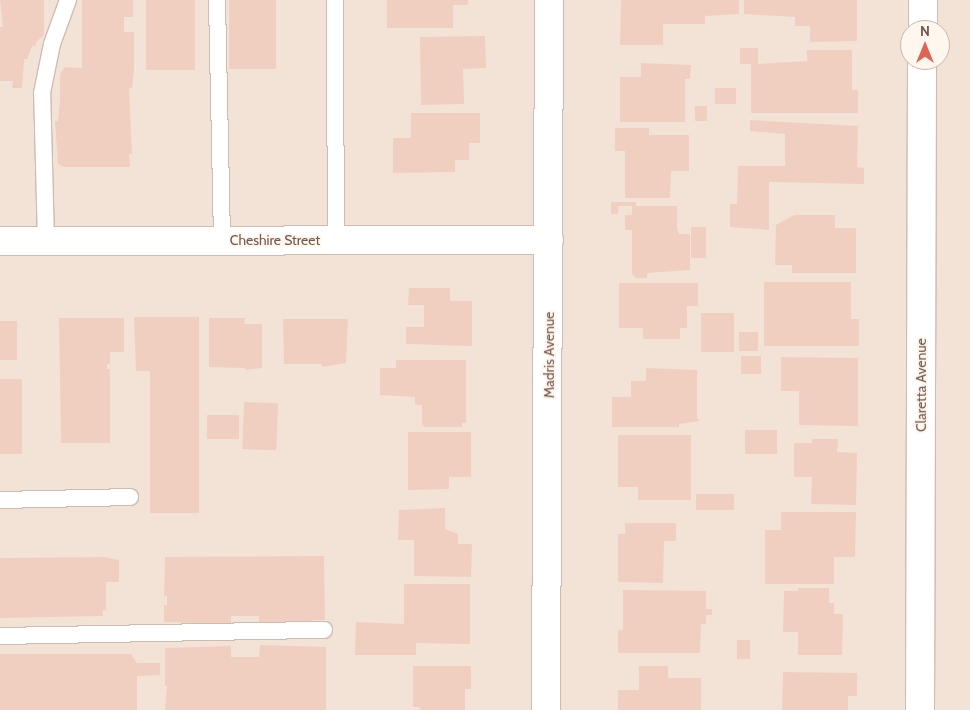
<!DOCTYPE html>
<html>
<head>
<meta charset="utf-8">
<style>
	body { margin:0 }
	#map { position:relative; width:970px; height:710px; overflow:hidden; background:#fcf2e9; font-family:Cabin,sans-serif }
	div>[style] { position:absolute }
	.residential>* { inset:0; background:#f3e3d7 }
	.building>* { inset:0; background:#f0cfc1; transform-origin:0 0 }
	.roads { filter:drop-shadow(1px 0 #d0bbb1) drop-shadow(-1px 0 #d0bbb1) drop-shadow(0 1px #d0bbb1) drop-shadow(0 -1px #d0bbb1) }
	.service>* { height:16px; margin:-8px; padding:0 8px; transform-origin:8px; border-radius:8px; background:#fff }
	.minor>* { height:28px; margin:-14px; padding:0 14px; transform-origin:14px; border-radius:14px; background:#fff }
	span { translate:-50% -50%; white-space:nowrap; text-align:center; line-height:1.15; -webkit-text-stroke:4px #fef7ef; paint-order:stroke }
	.street-label { font-size:14px; color:#75574d }
	.north { position:absolute; left:900px; top:20px; width:50px; height:50px; box-sizing:border-box; background:#fef7ef; border:1px solid #c7b7ae; border-radius:50%; rotate:0deg; font-size:14px; font-weight:700; line-height:20px; text-align:center; color:#75574d }
	.north::after { content:''; display:block; margin:auto; width:18px; height:22px; background:#e06354; clip-path:polygon(50% 0,100% 100%,50% 72%,0 100%) }
</style>
</head>
<body>
<div id="map">
	<div class="residential">
		<div style="clip-path:polygon(evenodd,0 0,970px 0,970px 710px,0 710px,0 0,910px 30px,940px 30px,940px 60px,910px 60px,910px 30px)"></div>
	</div>
	<div class="building">
		<div style="clip-path:polygon(0 0,44px 0,44px 35px,36px 42px,36px 46px,32px 46px,27px 59px,24px 59px,22px 88px,12px 88px,13px 81px,0 81px,0 27px,3px 27px)"></div>
		<div style="clip-path:polygon(82px 0,133px 0,133px 17px,124px 17px,124px 32px,134px 32px,134px 70px,132px 88px,129px 88px,132px 154px,129px 154px,130px 167px,64px 167px,58px 164px,55px 121px,58px 121px,60px 101px,60px 74px,65px 67px,82px 68px)"></div>
		<div style="left:146px;top:0;width:49px;height:70px"></div>
		<div style="left:229px;top:0;width:47px;height:69px"></div>
		<div style="clip-path:polygon(387px 0,468px 0,468px 5px,453px 5px,453px 28px,387px 28px)"></div>
		<div style="clip-path:polygon(621px 0,739px 0,739px 14px,705px 16px,705px 24px,663px 24px,663px 45px,620px 45px)"></div>
		<div style="clip-path:polygon(744px 0,857px 0,857px 41px,810px 42px,810px 26px,795px 26px,795px 17px,744px 14px)"></div>
		<div style="clip-path:polygon(485px 36px,486px 68px,463px 69px,464px 104px,421px 105px,420px 37px)"></div>
		<div style="clip-path:polygon(740px 48px,758px 48px,758px 64px,807px 61px,807px 50px,852px 50px,852px 90px,858px 90px,858px 113px,751px 113px,751px 64px,740px 64px)"></div>
		<div style="clip-path:polygon(641px 63px,691px 65px,690px 79px,685px 79px,685px 122px,620px 122px,620px 77px,641px 77px)"></div>
		<div style="left:715px;top:88px;width:21px;height:16px"></div>
		<div style="left:695px;top:106px;width:12px;height:15px"></div>
		<div style="clip-path:polygon(411px 113px,480px 113px,480px 143px,469px 143px,469px 160px,455px 160px,455px 172px,393px 173px,393px 138px,411px 138px)"></div>
		<div style="clip-path:polygon(750px 120px,858px 126px,857px 167px,864px 168px,864px 184px,769px 182px,769px 230px,730px 227px,730px 204px,737px 204px,738px 166px,785px 166px,785px 134px,750px 131px)"></div>
		<div style="clip-path:polygon(615px 128px,649px 128px,649px 135px,689px 135px,689px 171px,671px 171px,670px 198px,625px 198px,625px 151px,615px 151px)"></div>
		<div style="clip-path:polygon(611px 202px,636px 202px,636px 206px,677px 206px,677px 228px,679px 234px,690px 234px,690px 270px,647px 273px,647px 278px,636px 278px,632px 274px,632px 230px,625px 230px,625px 215px,632px 215px,632px 206px,618px 206px,618px 214px,611px 214px)"></div>
		<div style="clip-path:polygon(794px 215px,835px 215px,835px 228px,856px 228px,856px 273px,792px 273px,792px 265px,775px 265px,776px 225px)"></div>
		<div style="left:691px;top:227px;width:15px;height:31px"></div>
		<div style="clip-path:polygon(764px 282px,851px 282px,851px 319px,859px 319px,859px 346px,764px 346px)"></div>
		<div style="clip-path:polygon(619px 283px,698px 283px,698px 306px,687px 306px,687px 328px,680px 328px,680px 339px,643px 339px,643px 328px,619px 328px)"></div>
		<div style="clip-path:polygon(409px 288px,450px 288px,450px 301px,472px 301px,472px 346px,406px 344px,406px 327px,424px 327px,424px 305px,408px 305px)"></div>
		<div style="left:734px;top:313px;width:39px;height:33px;rotate:90deg"></div>
		<div style="clip-path:polygon(134px 317px,199px 317px,199px 513px,150px 513px,150px 371px,136px 371px)"></div>
		<div style="clip-path:polygon(59px 318px,124px 318px,124px 352px,110px 352px,110px 364px,107px 364px,107px 369px,110px 369px,110px 443px,61px 443px)"></div>
		<div style="clip-path:polygon(209px 318px,245px 318px,244px 324px,262px 324px,262px 368px,245px 370px,245px 368px,209px 367px)"></div>
		<div style="clip-path:polygon(283px 319px,348px 319px,346px 363px,322px 367px,322px 364px,284px 364px)"></div>
		<div style="left:0;top:321px;width:17px;height:39px"></div>
		<div style="left:739px;top:332px;width:19px;height:19px"></div>
		<div style="left:741px;top:356px;width:20px;height:18px"></div>
		<div style="clip-path:polygon(781px 357px,858px 358px,858px 426px,799px 425px,799px 391px,781px 391px)"></div>
		<div style="clip-path:polygon(396px 360px,466px 360px,466px 423px,462px 423px,462px 427px,425px 427px,422px 424px,422px 405px,415px 405px,415px 397px,380px 395px,380px 368px,396px 368px)"></div>
		<div style="clip-path:polygon(646px 368px,697px 370px,697px 418px,700px 421px,679px 424px,679px 427px,612px 427px,612px 397px,631px 397px,631px 381px,646px 381px)"></div>
		<div style="left:0;top:379px;width:22px;height:75px"></div>
		<div style="left:244px;top:402px;width:34px;height:47px;rotate:2deg"></div>
		<div style="left:207px;top:415px;width:32px;height:24px"></div>
		<div style="left:745px;top:430px;width:32px;height:24px"></div>
		<div style="clip-path:polygon(408px 432px,471px 432px,471px 477px,449px 477px,449px 489px,408px 490px)"></div>
		<div style="clip-path:polygon(618px 435px,691px 435px,691px 500px,638px 500px,638px 487px,618px 487px)"></div>
		<div style="clip-path:polygon(812px 439px,838px 439px,837px 452px,857px 453px,856px 505px,811px 504px,812px 477px,794px 477px,794px 443px,812px 443px)"></div>
		<div style="left:696px;top:494px;width:38px;height:16px"></div>
		<div style="clip-path:polygon(445px 508px,445px 529px,458px 534px,458px 544px,472px 544px,471px 577px,414px 576px,414px 540px,398px 540px,399px 510px)"></div>
		<div style="clip-path:polygon(781px 512px,856px 512px,855px 557px,834px 557px,834px 584px,765px 584px,765px 530px,781px 530px)"></div>
		<div style="clip-path:polygon(625px 523px,676px 523px,676px 541px,664px 541px,663px 583px,618px 582px,618px 534px,625px 534px)"></div>
		<div style="clip-path:polygon(324px 556px,325px 620px,259px 623px,259px 616px,231px 616px,231px 624px,164px 622px,164px 605px,167px 605px,167px 596px,164px 596px,165px 557px)"></div>
		<div style="clip-path:polygon(104px 557px,119px 560px,119px 582px,106px 582px,106px 610px,103px 610px,103px 616px,0 618px,0 558px)"></div>
		<div style="clip-path:polygon(404px 584px,470px 584px,470px 644px,416px 643px,416px 655px,355px 655px,356px 622px,404px 624px)"></div>
		<div style="clip-path:polygon(798px 588px,829px 588px,829px 603px,834px 603px,834px 614px,843px 614px,842px 655px,798px 655px,798px 632px,783px 632px,784px 591px,798px 591px)"></div>
		<div style="clip-path:polygon(623px 590px,706px 591px,706px 609px,712px 609px,712px 615px,706px 615px,706px 624px,701px 624px,700px 653px,618px 653px,618px 630px,623px 630px)"></div>
		<div style="left:737px;top:640px;width:13px;height:19px"></div>
		<div style="clip-path:polygon(260px 645px,326px 647px,326px 710px,165px 710px,167px 686px,165px 686px,165px 648px,231px 646px,231px 657px,259px 657px)"></div>
		<div style="clip-path:polygon(0 654px,131px 654px,137px 663px,160px 663px,160px 675px,137px 676px,137px 710px,0 710px)"></div>
		<div style="clip-path:polygon(413px 666px,471px 666px,471px 689px,465px 689px,465px 710px,420px 710px,420px 707px,413px 707px)"></div>
		<div style="clip-path:polygon(639px 666px,668px 666px,668px 678px,701px 678px,701px 710px,618px 710px,618px 690px,639px 690px)"></div>
		<div style="clip-path:polygon(783px 672px,857px 673px,857px 696px,848px 696px,848px 710px,782px 710px)"></div>
	</div>
	<div class="roads">
		<div class="service">
			<div style="left:217px;top:0;width:240px;rotate:88.8deg"></div>
			<div style="left:335px;top:0;width:240px;rotate:89.8deg"></div>
			<div style="left:46px;top:241px;width:148px;rotate:-91.5deg"></div>
			<div style="left:42px;top:93px;width:50px;rotate:-78.5deg"></div>
			<div style="left:52px;top:44px;width:47px;rotate:-70deg"></div>
			<div style="left:0;top:500px;width:130px;rotate:-1.3deg"></div>
			<div style="left:0;top:636px;width:324px;rotate:-1.1deg"></div>
		</div>
		<div class="minor">
			<div style="left:923px;top:30px;width:30px;rotate:-90deg"></div>
			<div style="left:0;top:241px;width:549px;rotate:-0.1deg"></div>
			<div style="left:546px;top:710px;width:710px;rotate:-89.76deg"></div>
			<div style="left:920px;top:710px;width:650px;rotate:-89.82deg"></div>
		</div>
	</div>
	<div class="street-label">
		<span style="left:275px;top:240px">Cheshire Street</span>
		<span style="left:549px;top:355px;rotate:-90deg">Madris Avenue</span>
		<span style="left:921px;top:385px;rotate:-90deg">Claretta Avenue</span>
	</div>
	<div class="north">N</div>
</div>
</body>
</html>
